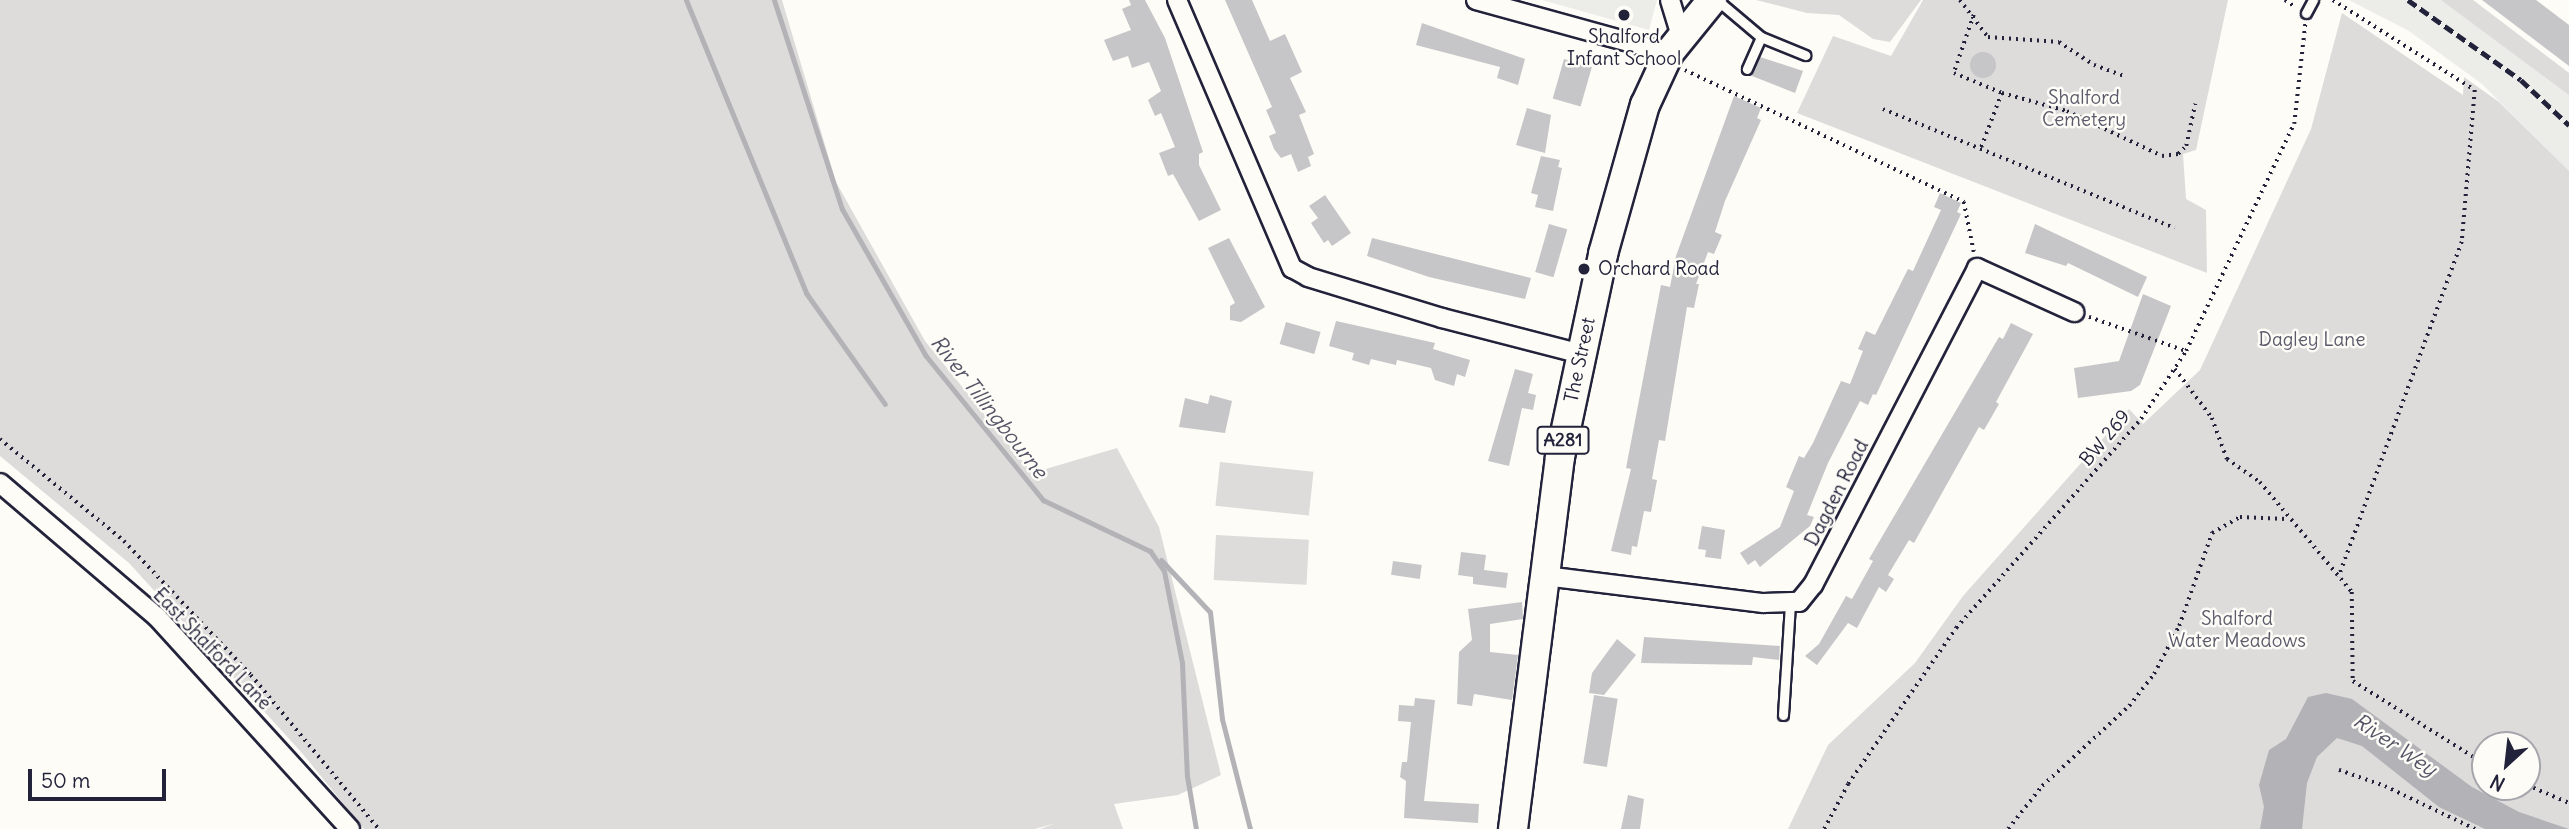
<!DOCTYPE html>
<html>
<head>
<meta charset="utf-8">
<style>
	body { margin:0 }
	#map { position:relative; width:2569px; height:829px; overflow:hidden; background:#fdfcf7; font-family:Delius,sans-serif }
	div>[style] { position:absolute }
	.built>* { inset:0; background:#ecece9 }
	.green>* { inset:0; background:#dddcdb; transform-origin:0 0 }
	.water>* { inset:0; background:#b2b2b7 }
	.stream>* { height:5px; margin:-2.5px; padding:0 2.5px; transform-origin:2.5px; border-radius:2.5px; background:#b2b2b7 }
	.building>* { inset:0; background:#c6c6c8; transform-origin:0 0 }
	.round { border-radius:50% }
	.path>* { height:3.5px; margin-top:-1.75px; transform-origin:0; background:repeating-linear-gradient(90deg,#22223b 0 2px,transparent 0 7px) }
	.roads { filter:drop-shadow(2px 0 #22223b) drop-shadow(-2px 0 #22223b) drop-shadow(0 2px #22223b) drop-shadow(0 -2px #22223b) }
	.lane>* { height:9px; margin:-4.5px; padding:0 4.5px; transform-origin:4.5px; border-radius:4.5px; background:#fdfcf7 }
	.street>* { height:18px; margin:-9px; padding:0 9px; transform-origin:9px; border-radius:9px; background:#fdfcf7 }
	.primary>* { height:28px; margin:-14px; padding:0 14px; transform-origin:14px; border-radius:14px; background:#fdfcf7 }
	.rail>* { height:5px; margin-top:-2.5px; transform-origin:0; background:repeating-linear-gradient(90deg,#22223b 0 10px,transparent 0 15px) }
	.dots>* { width:19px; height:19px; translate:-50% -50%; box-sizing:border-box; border:4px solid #fdfcf7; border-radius:50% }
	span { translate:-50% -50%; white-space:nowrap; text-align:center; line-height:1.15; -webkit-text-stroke:5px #fdfcf7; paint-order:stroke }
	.shield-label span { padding:2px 5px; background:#fdfcf7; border:2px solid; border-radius:5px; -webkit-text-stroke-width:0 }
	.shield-label { font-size:18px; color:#22223b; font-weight:700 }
	.poi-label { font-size:19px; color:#22223b }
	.left { translate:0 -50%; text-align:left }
	.park-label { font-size:19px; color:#5a5a6b }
	.street-label { font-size:19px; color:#22223b }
	.water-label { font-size:21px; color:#545466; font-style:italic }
	.north { position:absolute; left:2471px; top:731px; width:70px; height:70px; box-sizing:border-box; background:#fdfcf7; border:2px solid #a5a5ac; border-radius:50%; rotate:207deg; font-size:19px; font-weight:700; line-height:28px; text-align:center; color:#22223b }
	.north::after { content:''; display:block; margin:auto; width:24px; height:32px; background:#22223b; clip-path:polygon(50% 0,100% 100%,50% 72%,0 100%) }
	.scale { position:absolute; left:28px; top:769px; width:138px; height:32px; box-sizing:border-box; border:4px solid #22223b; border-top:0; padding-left:9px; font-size:21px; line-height:24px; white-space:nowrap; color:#22223b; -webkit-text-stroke:5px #fdfcf7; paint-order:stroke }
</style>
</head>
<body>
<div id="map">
	<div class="built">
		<div style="clip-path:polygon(1542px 0,1657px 0,1649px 30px)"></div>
		<div style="clip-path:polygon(2349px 0,2473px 0,2569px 73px,2569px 172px,2482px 84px,2409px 31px)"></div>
	</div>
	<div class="green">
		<div style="clip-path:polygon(0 0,782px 0,836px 182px,925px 341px,1032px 473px,1117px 448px,1159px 527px,1221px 775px,1178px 795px,1114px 804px,1123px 829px,1040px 829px,1056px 823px,1035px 829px,364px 829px,302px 753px,129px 563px,0 456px)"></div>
		<div style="clip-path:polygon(1756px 0,1921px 0,1890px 42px,1873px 39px,1839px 15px,1807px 13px)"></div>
		<div style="clip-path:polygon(1923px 0,2228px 0,2196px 150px,2183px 154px,2186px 199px,2206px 210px,2207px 273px,1797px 113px,1833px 36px,1891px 56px)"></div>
		<div style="clip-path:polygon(2441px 0,2473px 0,2569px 73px,2569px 95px)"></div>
		<div style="clip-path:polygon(evenodd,2342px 13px,2463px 95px,2464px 77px,2499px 102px,2569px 171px,2569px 829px,1788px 829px,1828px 745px,1915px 663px,1963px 596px,2129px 409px,2143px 424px,2200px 370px,2311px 129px,2342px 13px,2485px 745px,2527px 745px,2527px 787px,2485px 787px,2485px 745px)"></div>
		<div style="left:1220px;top:462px;width:94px;height:44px;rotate:6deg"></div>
		<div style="left:1216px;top:535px;width:93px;height:45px;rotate:3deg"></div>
	</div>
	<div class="water">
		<div style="clip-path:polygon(2326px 693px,2352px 699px,2472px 787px,2519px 812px,2569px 829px,2485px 829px,2439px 807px,2362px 746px,2337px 738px,2317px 757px,2307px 783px,2302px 829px,2260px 829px,2264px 807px,2259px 785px,2269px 750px,2286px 739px,2308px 697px)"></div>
	</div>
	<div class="stream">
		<div style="left:686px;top:0;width:317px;rotate:67.7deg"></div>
		<div style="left:806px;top:293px;width:136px;rotate:54.6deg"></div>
		<div style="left:774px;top:0;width:220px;rotate:72deg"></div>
		<div style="left:842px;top:209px;width:169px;rotate:60.3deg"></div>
		<div style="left:926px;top:356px;width:186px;rotate:50.9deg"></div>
		<div style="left:1043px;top:500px;width:119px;rotate:25.5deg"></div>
		<div style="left:1150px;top:551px;width:24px;rotate:55deg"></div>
		<div style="left:1164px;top:571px;width:94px;rotate:78.9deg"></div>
		<div style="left:1182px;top:663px;width:113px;rotate:87.5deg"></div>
		<div style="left:1187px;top:776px;width:54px;rotate:80.4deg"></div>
		<div style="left:1161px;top:560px;width:71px;rotate:46.7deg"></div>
		<div style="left:1210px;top:612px;width:108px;rotate:83.6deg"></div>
		<div style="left:1222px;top:719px;width:114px;rotate:75.7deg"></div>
	</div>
	<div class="building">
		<div style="clip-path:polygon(1129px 0,1145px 0,1165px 38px,1203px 152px,1199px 154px,1199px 165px,1221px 210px,1199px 221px,1173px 174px,1168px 176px,1159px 153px,1175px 147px,1161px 113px,1155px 116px,1148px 100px,1161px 91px,1149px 62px,1132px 68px,1128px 56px,1113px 61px,1104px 40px,1131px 30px,1122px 9px,1131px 5px)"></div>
		<div style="clip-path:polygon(1225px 0,1252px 0,1270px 41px,1285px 34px,1302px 72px,1290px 78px,1306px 112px,1299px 115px,1314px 154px,1308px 157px,1311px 166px,1298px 172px,1291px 154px,1281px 158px,1274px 149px,1269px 136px,1276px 133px,1266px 110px,1272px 107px)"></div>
		<div style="clip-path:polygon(2482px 0,2536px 0,2569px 25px,2569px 66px)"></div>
		<div style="clip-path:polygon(1422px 23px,1525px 59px,1518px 85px,1497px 78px,1500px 67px,1416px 45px)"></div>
		<div class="round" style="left:1970px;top:52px;width:26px;height:26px"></div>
		<div style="clip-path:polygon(1760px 57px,1803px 71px,1795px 93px,1752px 76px)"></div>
		<div style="left:1564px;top:59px;width:29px;height:41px;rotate:16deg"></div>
		<div style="clip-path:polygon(1734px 96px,1761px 108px,1757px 118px,1761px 120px,1725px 201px,1715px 232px,1722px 235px,1714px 254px,1708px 252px,1696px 284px,1699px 284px,1694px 308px,1687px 307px,1665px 441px,1659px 440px,1652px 479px,1657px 480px,1651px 512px,1644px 511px,1637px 547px,1632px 546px,1631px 555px,1611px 551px,1631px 469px,1626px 468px,1661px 285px,1670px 287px,1676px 256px)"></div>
		<div style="clip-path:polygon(1527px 108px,1551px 115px,1545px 153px,1516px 145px)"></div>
		<div style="clip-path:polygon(1541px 156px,1560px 160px,1558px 167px,1562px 168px,1553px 211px,1535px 207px,1538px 195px,1531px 193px)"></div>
		<div style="clip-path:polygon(1940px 193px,1961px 203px,1957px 212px,1961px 214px,1876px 395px,1873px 394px,1868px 405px,1860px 401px,1828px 463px,1807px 515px,1814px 517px,1810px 526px,1760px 567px,1755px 560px,1748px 565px,1740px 553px,1780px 527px,1794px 491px,1786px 487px,1799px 456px,1804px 458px,1813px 443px,1841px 381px,1850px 384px,1863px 351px,1858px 349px,1866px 331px,1875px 335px,1908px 269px,1913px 271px,1941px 210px,1934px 207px)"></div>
		<div style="clip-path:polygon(1325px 195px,1351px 233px,1332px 246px,1328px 240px,1324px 243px,1311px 223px,1318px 218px,1309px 206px)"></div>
		<div style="left:1549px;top:224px;width:19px;height:50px;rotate:16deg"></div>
		<div style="clip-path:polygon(2035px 224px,2147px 277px,2138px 297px,2068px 263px,2066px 266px,2025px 253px)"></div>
		<div style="clip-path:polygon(1229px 238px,1265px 307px,1241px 322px,1230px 320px,1230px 306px,1235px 303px,1208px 248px)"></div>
		<div style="clip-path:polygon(1372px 238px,1531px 278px,1525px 299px,1429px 277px,1367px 256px)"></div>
		<div style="clip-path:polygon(2143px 294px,2171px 306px,2140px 385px,2131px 391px,2078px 398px,2074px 368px,2119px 361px)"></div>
		<div style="clip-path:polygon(1336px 321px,1435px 343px,1433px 349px,1470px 360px,1465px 377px,1457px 374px,1454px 386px,1435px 380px,1431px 368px,1397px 360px,1396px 365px,1371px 359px,1369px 365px,1352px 360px,1354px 353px,1329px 346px)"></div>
		<div style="left:1286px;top:322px;width:36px;height:23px;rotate:16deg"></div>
		<div style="clip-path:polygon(2011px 323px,2033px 334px,1996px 402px,1999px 404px,1984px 430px,1979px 427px,1914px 543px,1909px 540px,1888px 575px,1894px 579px,1886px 592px,1879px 587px,1857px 628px,1848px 623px,1817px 665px,1805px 656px,1819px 644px,1846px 596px,1852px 599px,1873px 561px,1869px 559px,1999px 337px,2003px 339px)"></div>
		<div style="clip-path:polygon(1515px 369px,1533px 374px,1528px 393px,1536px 395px,1533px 410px,1522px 408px,1509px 466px,1488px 461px)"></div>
		<div style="clip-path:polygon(1210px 395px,1232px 401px,1225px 433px,1179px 427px,1185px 398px,1208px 404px)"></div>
		<div style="clip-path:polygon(1702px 526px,1725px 530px,1721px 559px,1705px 557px,1706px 550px,1698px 549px)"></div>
		<div style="clip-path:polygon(1461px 552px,1486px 555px,1484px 570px,1508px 573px,1506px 588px,1473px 584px,1473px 577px,1458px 575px)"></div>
		<div style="left:1393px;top:561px;width:29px;height:14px;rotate:8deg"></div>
		<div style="clip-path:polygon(1522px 602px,1523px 619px,1490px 624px,1490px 652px,1518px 655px,1512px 700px,1474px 694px,1472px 706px,1457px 704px,1459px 652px,1472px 640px,1468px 609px)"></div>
		<div style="clip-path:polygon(1644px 637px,1780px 646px,1779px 660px,1753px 657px,1752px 665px,1641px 663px)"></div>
		<div style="clip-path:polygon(1617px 639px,1636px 655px,1604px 695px,1589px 693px,1592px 673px)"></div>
		<div style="left:1594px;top:695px;width:24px;height:69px;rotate:9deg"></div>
		<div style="clip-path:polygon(1415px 698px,1435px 700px,1424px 801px,1479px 804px,1478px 823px,1404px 818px,1406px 781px,1400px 777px,1402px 762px,1407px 762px,1411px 722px,1398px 721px,1399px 705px,1414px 706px)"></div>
		<div style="clip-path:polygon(1628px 795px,1644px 799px,1640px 829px,1621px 829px)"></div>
	</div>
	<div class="path">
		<div style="left:1960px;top:0;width:46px;rotate:52.9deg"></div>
		<div style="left:1988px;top:37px;width:71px;rotate:4deg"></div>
		<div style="left:2059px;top:42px;width:42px;rotate:33.3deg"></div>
		<div style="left:2094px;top:65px;width:33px;rotate:20deg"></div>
		<div style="left:2285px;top:0;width:11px;rotate:34deg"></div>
		<div style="left:2333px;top:0;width:168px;rotate:32.4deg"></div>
		<div style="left:2475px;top:90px;width:153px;rotate:94.9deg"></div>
		<div style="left:2462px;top:242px;width:357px;rotate:110.2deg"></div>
		<div style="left:1974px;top:15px;width:61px;rotate:109deg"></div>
		<div style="left:1954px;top:73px;width:52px;rotate:22.6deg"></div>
		<div style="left:2002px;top:93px;width:60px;rotate:110.6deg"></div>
		<div style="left:1685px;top:70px;width:309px;rotate:25.3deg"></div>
		<div style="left:1964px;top:202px;width:51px;rotate:78.7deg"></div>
		<div style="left:2002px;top:93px;width:67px;rotate:15.5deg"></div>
		<div style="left:2067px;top:111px;width:105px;rotate:25.3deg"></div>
		<div style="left:2162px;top:156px;width:16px;rotate:-7deg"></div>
		<div style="left:2178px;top:154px;width:11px;rotate:-45deg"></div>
		<div style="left:2186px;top:146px;width:43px;rotate:-77.9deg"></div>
		<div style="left:1883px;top:109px;width:315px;rotate:22.2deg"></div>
		<div style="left:2089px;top:317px;width:103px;rotate:19.3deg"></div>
		<div style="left:2175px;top:369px;width:61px;rotate:52.9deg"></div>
		<div style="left:2212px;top:418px;width:44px;rotate:69.9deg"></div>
		<div style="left:2227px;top:459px;width:40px;rotate:34.9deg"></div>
		<div style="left:2260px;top:482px;width:143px;rotate:50.1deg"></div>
		<div style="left:2352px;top:592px;width:89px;rotate:89.4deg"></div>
		<div style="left:2353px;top:681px;width:156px;rotate:32.2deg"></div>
		<div style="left:0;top:439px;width:161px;rotate:39.4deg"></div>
		<div style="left:124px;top:541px;width:185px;rotate:46.5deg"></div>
		<div style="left:251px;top:675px;width:200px;rotate:50.3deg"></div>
		<div style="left:2339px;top:770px;width:49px;rotate:19.2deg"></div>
		<div style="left:2385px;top:786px;width:100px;rotate:25.5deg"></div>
		<div style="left:2527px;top:785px;width:46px;rotate:23.2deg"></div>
		<div style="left:1824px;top:829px;width:51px;rotate:-61.9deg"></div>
		<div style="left:1848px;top:784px;width:190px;rotate:-55.3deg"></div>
		<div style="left:1956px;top:628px;width:279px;rotate:-48.5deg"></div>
		<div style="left:2141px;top:419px;width:82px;rotate:-56.5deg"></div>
		<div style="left:2186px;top:351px;width:251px;rotate:-64.6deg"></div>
		<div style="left:2294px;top:124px;width:101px;rotate:-83.7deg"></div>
		<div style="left:2008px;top:829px;width:55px;rotate:-51.7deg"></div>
		<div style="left:2042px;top:786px;width:118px;rotate:-42.6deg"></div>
		<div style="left:2129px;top:706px;width:41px;rotate:-52deg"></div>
		<div style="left:2154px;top:674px;width:54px;rotate:-62.5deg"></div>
		<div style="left:2179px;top:626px;width:99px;rotate:-70.5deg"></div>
		<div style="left:2212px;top:533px;width:32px;rotate:-30deg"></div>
		<div style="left:2240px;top:517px;width:46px;rotate:2.5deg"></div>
	</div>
	<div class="roads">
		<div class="lane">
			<div style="left:1717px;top:0;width:57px;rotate:40.1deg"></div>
			<div style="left:1761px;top:37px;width:35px;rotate:114deg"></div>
			<div style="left:2306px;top:13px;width:15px;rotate:-62deg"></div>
			<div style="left:1761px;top:37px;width:48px;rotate:22.2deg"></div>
			<div style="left:1783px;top:715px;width:112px;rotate:-86.4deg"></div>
		</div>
		<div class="street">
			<div style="left:1177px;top:0;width:292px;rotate:66.8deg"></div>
			<div style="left:1292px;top:268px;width:18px;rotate:29deg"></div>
			<div style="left:1308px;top:277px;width:140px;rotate:17deg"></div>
			<div style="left:1442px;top:318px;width:144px;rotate:14.5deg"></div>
			<div style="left:1476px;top:0;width:200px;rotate:15.4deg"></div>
			<div style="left:1670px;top:0;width:38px;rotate:73deg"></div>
			<div style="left:0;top:483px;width:206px;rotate:40.5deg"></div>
			<div style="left:157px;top:617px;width:287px;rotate:47.7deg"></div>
			<div style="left:1545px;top:576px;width:220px;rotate:7.1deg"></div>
			<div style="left:1763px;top:603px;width:36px;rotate:-2deg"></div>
			<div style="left:1799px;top:602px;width:22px;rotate:-51deg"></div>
			<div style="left:1813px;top:585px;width:357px;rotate:-62.6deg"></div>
			<div style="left:1977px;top:268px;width:107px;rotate:24.4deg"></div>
		</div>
		<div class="primary">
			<div style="left:1513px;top:829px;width:375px;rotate:-82.8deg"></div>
			<div style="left:1560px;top:457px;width:208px;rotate:-78deg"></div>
			<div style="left:1603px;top:254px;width:155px;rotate:-74.3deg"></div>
			<div style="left:1645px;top:105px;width:57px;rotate:-65.2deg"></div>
			<div style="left:1669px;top:53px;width:68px;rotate:-50.9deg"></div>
		</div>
	</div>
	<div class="rail">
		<div style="left:2408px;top:0;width:138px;rotate:35.3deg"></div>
		<div style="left:2521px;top:80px;width:66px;rotate:43.2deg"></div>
	</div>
	<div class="dots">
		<div style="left:1624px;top:15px;background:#22223b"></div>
		<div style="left:1584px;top:269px;background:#22223b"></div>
	</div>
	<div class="shield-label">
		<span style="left:1563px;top:440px">A281</span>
	</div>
	<div class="poi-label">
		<span style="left:1624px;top:48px">Shalford<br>Infant School</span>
		<span class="left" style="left:1598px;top:269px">Orchard Road</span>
	</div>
	<div class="park-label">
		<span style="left:2084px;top:109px">Shalford<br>Cemetery</span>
		<span style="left:2312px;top:340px">Dagley Lane</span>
		<span style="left:2237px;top:630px">Shalford<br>Water Meadows</span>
	</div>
	<div class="street-label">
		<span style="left:1580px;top:360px;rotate:-78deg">The Street</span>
		<span style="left:2105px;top:438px;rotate:-50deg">BW 269</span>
		<span style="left:1837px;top:493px;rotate:-63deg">Dagden Road</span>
		<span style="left:212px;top:649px;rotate:46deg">East Shalford Lane</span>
	</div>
	<div class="water-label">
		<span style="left:989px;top:407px;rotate:52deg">River Tillingbourne</span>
		<span style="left:2395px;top:745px;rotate:34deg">River Wey</span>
	</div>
	<div class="north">N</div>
	<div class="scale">50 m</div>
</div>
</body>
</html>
